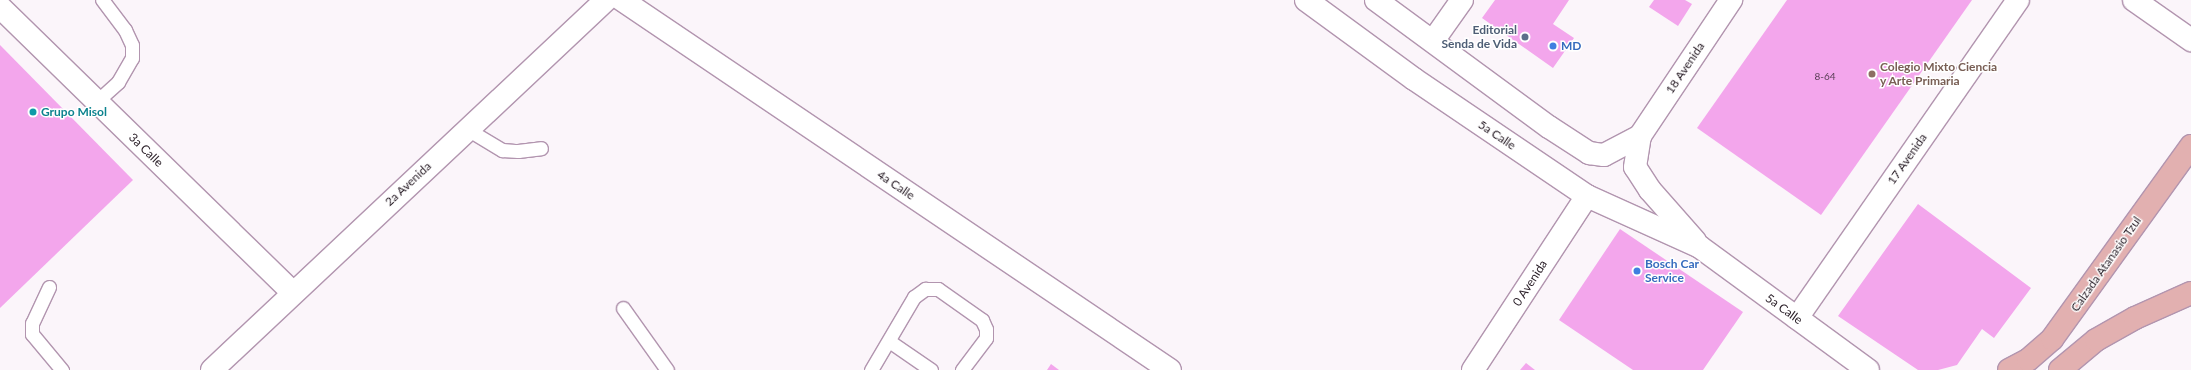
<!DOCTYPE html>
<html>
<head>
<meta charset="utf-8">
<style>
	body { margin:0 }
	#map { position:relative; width:2191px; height:370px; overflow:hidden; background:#fbf5fa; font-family:Lato,sans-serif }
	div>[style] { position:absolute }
	.building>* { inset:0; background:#f3a6ec }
	.roads { filter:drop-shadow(1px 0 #b295af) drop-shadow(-1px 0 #b295af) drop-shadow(0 1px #b295af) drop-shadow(0 -1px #b295af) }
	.lane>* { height:13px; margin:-6.5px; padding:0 6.5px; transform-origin:6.5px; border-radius:6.5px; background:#fff }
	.street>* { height:22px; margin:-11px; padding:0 11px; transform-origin:11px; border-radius:11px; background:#fff }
	.secondary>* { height:22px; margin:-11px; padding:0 11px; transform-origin:11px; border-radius:11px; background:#fff }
	.primary>* { height:22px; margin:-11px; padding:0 11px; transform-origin:11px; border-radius:11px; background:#e2b0b0 }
	.dots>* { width:11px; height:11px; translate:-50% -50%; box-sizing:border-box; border:2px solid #fff; border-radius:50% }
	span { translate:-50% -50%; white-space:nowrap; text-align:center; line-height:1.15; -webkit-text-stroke:3px #fff; paint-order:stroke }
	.number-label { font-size:10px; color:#593e56 }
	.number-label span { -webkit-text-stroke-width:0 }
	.service-label { font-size:12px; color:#4e5e75; font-weight:700 }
	.right { translate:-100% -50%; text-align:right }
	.shop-label { font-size:12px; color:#366cbe; font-weight:700 }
	.left { translate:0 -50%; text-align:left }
	.education-label { font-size:12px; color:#785e54; font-weight:700 }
	.street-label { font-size:12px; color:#261b24 }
	.culture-label { font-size:12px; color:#0d838f; font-weight:700 }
</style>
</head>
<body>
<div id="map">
	<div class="building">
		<div style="clip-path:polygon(1495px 0,1569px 0,1553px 24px,1574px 38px,1553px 68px,1482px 18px)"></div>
		<div style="clip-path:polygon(1654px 0,1685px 0,1692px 4px,1678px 26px,1649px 7px)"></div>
		<div style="clip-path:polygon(1787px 0,1972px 0,1821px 215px,1697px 128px)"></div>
		<div style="clip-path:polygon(0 45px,133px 180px,0 308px)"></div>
		<div style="clip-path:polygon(1918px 204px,2031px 288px,1994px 338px,1982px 329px,1957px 365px,1938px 370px,1918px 370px,1838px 316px)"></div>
		<div style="clip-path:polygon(1620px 229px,1743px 312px,1703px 370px,1633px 370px,1559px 320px)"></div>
		<div style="clip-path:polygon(1526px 363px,1535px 370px,1520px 370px)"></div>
		<div style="clip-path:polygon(1051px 364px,1059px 370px,1047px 370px)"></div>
	</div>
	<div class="roads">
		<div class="lane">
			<div style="left:96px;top:102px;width:30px;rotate:-42deg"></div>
			<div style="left:118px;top:82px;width:28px;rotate:-60deg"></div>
			<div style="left:132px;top:58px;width:13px;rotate:-90deg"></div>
			<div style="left:132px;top:45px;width:17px;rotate:-115deg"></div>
			<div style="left:125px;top:30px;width:38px;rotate:-127deg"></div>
			<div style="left:467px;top:129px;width:41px;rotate:31deg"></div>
			<div style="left:502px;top:150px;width:16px;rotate:4deg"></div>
			<div style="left:518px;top:151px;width:23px;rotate:-7deg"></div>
			<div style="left:49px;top:287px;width:40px;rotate:115deg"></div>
			<div style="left:32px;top:323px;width:11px;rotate:90deg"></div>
			<div style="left:32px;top:334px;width:47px;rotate:50.2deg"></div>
			<div style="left:623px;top:308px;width:76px;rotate:54.6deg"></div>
			<div style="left:889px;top:341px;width:51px;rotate:34.6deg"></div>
			<div style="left:871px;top:370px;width:85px;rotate:-59.5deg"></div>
			<div style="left:914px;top:297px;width:14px;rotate:-36deg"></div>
			<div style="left:925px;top:289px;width:13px"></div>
			<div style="left:938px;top:289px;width:54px;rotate:35.2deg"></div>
			<div style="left:982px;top:320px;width:10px;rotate:66deg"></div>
			<div style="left:986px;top:329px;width:9px;rotate:90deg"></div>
			<div style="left:986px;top:338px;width:40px;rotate:127deg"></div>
		</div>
		<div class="street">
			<div style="left:622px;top:0;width:661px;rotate:34.03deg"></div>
			<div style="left:2134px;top:0;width:70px;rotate:35.1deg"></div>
			<div style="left:0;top:7px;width:408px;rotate:44.3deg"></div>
			<div style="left:1433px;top:41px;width:50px;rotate:-54.7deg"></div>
			<div style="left:1797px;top:318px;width:387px;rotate:-55.2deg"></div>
			<div style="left:212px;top:370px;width:540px;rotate:-43.2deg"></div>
			<div style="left:1473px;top:370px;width:208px;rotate:-56.8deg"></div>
		</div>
		<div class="secondary">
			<div style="left:1306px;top:0;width:134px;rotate:36.2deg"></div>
			<div style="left:1414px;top:79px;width:209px;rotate:34.1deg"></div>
			<div style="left:1587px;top:196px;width:124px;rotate:24.3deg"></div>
			<div style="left:1700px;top:247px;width:208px;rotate:36.2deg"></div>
			<div style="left:1376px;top:0;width:215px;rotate:36.3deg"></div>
			<div style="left:1549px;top:127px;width:48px;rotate:33deg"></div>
			<div style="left:1589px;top:153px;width:15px;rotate:8deg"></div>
			<div style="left:1604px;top:155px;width:41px;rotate:-27.8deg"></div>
			<div style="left:1695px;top:241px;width:68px;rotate:-131.4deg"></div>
			<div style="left:1650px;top:190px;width:27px;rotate:-123deg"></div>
			<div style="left:1635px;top:167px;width:31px;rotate:-81deg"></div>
			<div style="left:1640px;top:136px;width:164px;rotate:-56.2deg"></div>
		</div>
		<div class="primary">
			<div style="left:2009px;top:370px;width:21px;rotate:-28deg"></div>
			<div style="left:2028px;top:360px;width:32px;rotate:-41deg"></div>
			<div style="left:2052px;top:339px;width:238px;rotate:-54.2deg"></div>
			<div style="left:2060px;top:370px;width:47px;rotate:-39.8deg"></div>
			<div style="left:2096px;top:340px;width:45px;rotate:-29.4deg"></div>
			<div style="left:2135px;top:318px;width:61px;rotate:-24.1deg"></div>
		</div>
	</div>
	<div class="dots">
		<div style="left:1525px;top:37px;background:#5c6f8a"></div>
		<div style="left:1553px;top:46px;background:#3f7fe0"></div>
		<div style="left:1872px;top:74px;background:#8d6e63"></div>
		<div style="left:33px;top:112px;background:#0f9aa8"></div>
		<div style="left:1637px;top:271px;background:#3f7fe0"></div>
	</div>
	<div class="number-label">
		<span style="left:1825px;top:77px">8-64</span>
	</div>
	<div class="service-label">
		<span class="right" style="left:1517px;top:37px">Editorial<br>Senda de Vida</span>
	</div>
	<div class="shop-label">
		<span class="left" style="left:1561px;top:46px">MD</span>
		<span class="left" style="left:1645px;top:271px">Bosch Car<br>Service</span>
	</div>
	<div class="education-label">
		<span class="left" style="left:1880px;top:74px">Colegio Mixto Ciencia<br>y Arte Primaria</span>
	</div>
	<div class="street-label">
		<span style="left:1685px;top:68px;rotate:-56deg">18 Avenida</span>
		<span style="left:1497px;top:135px;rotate:34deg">5a Calle</span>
		<span style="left:146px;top:150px;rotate:44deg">3a Calle</span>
		<span style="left:1907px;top:159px;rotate:-55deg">17 Avenida</span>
		<span style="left:408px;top:184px;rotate:-43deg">2a Avenida</span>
		<span style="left:896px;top:185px;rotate:34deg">4a Calle</span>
		<span style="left:2106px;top:264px;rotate:-55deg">Calzada Atanasio Tzul</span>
		<span style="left:1530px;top:283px;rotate:-57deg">0 Avenida</span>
		<span style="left:1784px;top:309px;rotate:36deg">5a Calle</span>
	</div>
	<div class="culture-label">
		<span class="left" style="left:41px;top:112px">Grupo Misol</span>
	</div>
</div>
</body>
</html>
